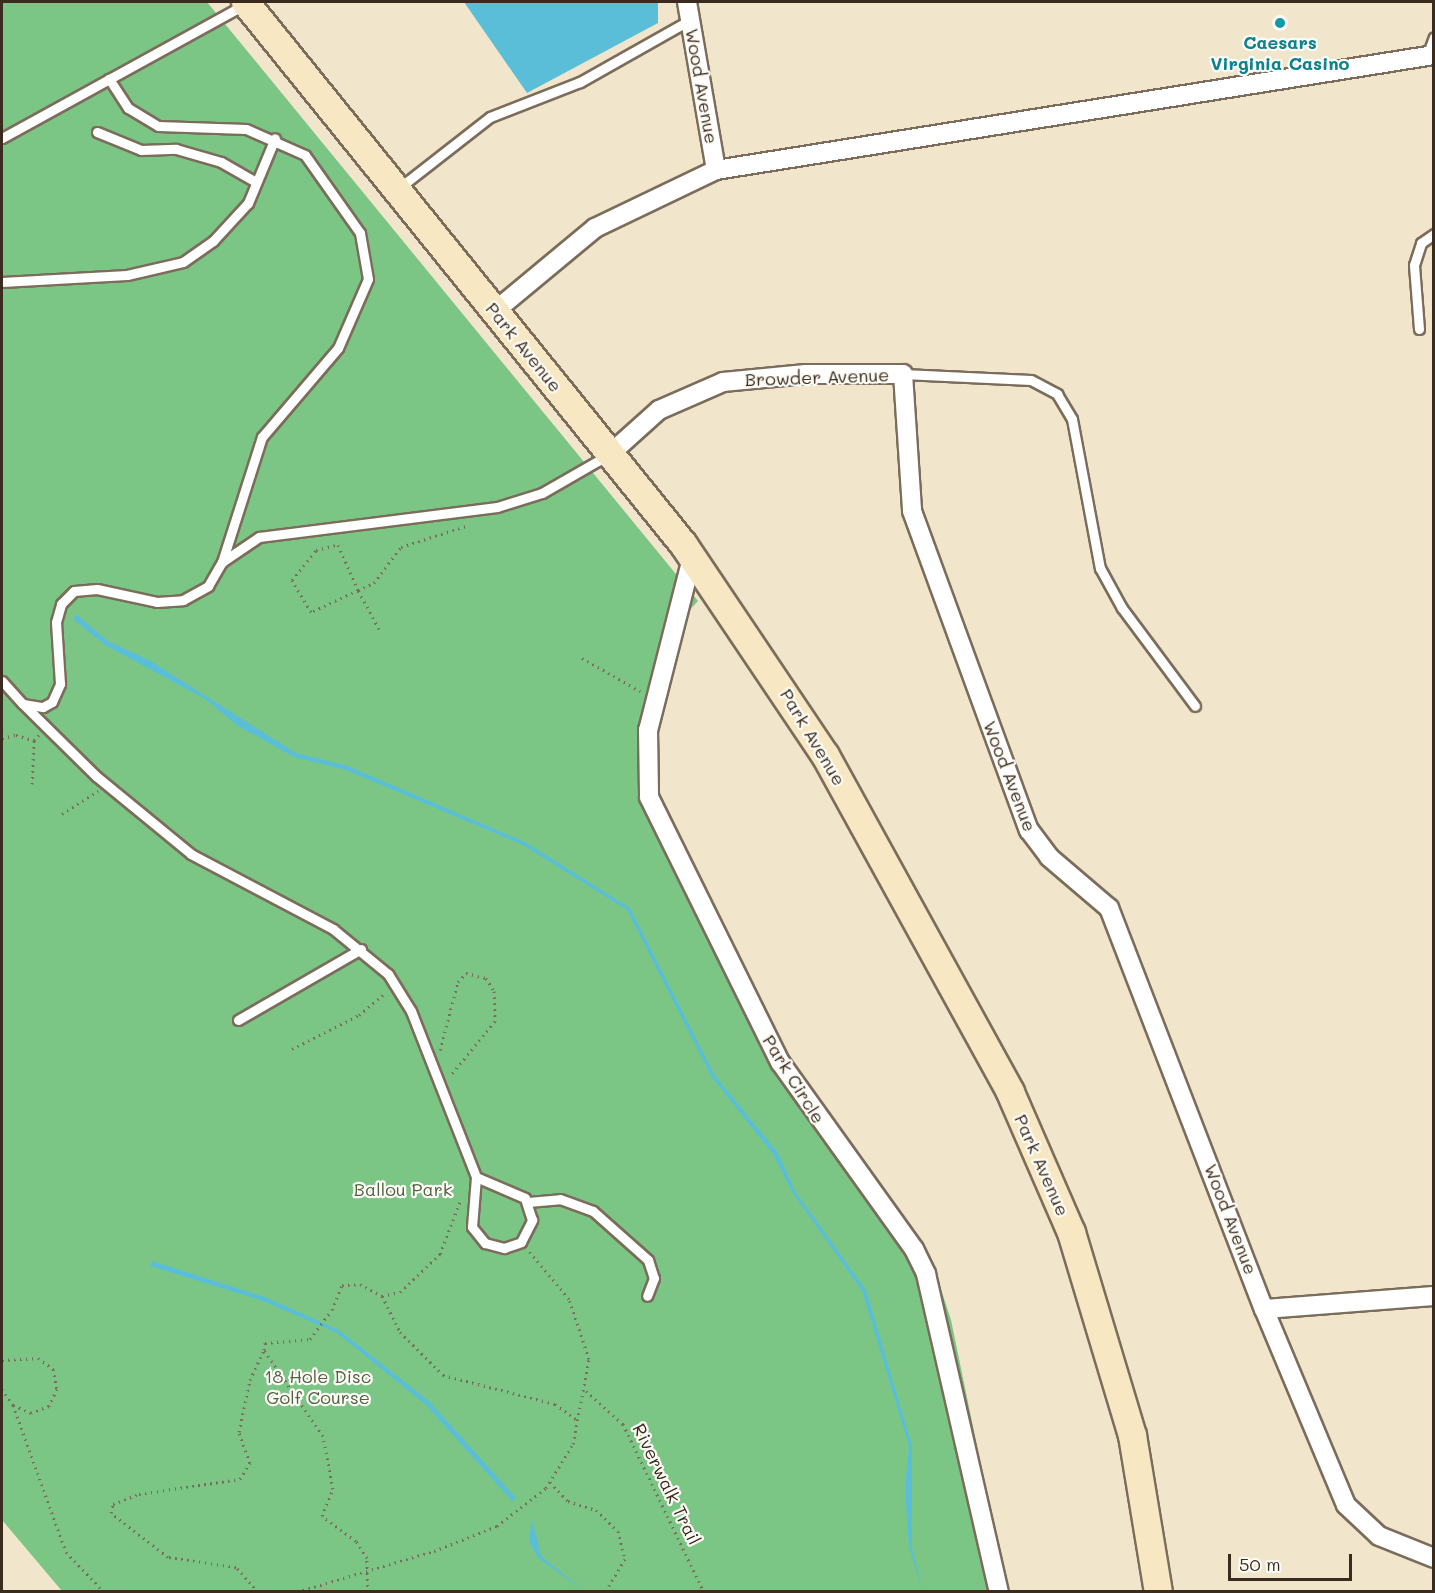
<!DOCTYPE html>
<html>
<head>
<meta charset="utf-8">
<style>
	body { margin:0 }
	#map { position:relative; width:1435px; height:1593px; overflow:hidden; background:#f1e6cc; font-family:Mali,sans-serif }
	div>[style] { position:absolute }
	.green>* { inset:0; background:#7bc684 }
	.water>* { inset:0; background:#5abed8 }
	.path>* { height:3px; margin-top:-1.5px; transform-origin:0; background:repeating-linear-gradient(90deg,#7b6c5b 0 1.5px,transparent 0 6px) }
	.roads { filter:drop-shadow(2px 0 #7b6c5b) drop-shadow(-2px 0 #7b6c5b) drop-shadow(0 2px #7b6c5b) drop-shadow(0 -2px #7b6c5b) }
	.service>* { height:9px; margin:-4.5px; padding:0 4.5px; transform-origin:4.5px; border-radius:4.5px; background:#fff }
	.minor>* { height:18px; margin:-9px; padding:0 9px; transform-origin:9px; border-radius:9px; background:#fff }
	.secondary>* { height:27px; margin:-13.5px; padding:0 13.5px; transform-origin:13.5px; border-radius:13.5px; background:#f7e8c3 }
	.dots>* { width:16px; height:16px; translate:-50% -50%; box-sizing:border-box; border:3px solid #fdfcf7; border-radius:50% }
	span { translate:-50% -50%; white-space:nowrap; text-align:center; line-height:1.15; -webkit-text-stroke:4.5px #fdfcf7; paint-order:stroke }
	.culture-label { font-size:18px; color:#0d838f; font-weight:700 }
	.street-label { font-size:18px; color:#3b2a1e }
	.park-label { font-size:18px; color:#516142 }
	.frame { position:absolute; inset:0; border:3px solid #3b2a1e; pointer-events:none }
	.scale { position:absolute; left:1228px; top:1554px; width:124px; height:27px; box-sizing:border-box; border:3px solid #3b2a1e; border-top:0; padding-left:8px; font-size:18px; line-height:21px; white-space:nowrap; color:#3b2a1e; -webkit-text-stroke:4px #fdfcf7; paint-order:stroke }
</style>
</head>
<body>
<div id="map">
	<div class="green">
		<div style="clip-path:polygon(2px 2px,207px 2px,698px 601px,684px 616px,653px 754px,653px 779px,786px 1054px,913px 1230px,938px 1280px,951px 1320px,1007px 1591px,62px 1591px,2px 1520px)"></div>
	</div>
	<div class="water">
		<div style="clip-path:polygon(464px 2px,658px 2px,658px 23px,527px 93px)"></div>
		<div style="clip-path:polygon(77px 615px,108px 641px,149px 660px,296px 753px,348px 766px,527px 843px,630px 908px,714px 1074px,778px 1153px,795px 1191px,866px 1290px,912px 1446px,912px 1548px,923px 1591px,909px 1547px,905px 1488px,909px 1446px,862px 1291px,792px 1192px,773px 1154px,711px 1076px,627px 910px,523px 845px,346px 770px,294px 757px,238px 726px,205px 699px,105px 645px,73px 619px)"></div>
		<div style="clip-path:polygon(152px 1261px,265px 1297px,339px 1330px,430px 1402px,516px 1498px,512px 1501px,426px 1405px,337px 1333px,263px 1301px,150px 1266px)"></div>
		<div style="clip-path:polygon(532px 1519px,541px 1556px,584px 1591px,538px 1558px,529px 1541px)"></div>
	</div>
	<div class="path">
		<div style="left:379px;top:629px;width:44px;rotate:-118.3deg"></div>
		<div style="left:358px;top:590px;width:52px;rotate:154.9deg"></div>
		<div style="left:311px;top:612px;width:37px;rotate:-121deg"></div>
		<div style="left:292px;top:580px;width:38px;rotate:-51deg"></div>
		<div style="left:316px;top:550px;width:23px;rotate:-13deg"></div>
		<div style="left:338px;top:545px;width:49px;rotate:66deg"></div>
		<div style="left:358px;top:590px;width:17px;rotate:-24deg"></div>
		<div style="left:374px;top:583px;width:45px;rotate:-53.1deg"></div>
		<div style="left:401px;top:547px;width:68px;rotate:-17.9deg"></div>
		<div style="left:582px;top:658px;width:67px;rotate:29.6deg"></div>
		<div style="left:2px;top:738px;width:14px;rotate:-12deg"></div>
		<div style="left:16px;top:735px;width:19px;rotate:16deg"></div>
		<div style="left:34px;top:740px;width:7px;rotate:-45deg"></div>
		<div style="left:32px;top:784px;width:44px;rotate:-87.4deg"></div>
		<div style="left:62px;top:814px;width:43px;rotate:-32.6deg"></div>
		<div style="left:292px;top:1049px;width:75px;rotate:-26.9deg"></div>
		<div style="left:359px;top:1015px;width:34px;rotate:-40deg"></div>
		<div style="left:440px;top:1050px;width:70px;rotate:-75.2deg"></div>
		<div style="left:458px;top:982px;width:12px;rotate:-48deg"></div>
		<div style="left:466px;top:973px;width:21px;rotate:14deg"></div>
		<div style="left:486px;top:978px;width:15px;rotate:58deg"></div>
		<div style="left:494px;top:991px;width:30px;rotate:88deg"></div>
		<div style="left:495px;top:1021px;width:71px;rotate:129.3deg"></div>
		<div style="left:382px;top:1296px;width:40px;rotate:63.4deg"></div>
		<div style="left:400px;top:1332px;width:61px;rotate:45deg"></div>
		<div style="left:443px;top:1375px;width:116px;rotate:14.5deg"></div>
		<div style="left:555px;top:1404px;width:29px;rotate:36deg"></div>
		<div style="left:2px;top:1360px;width:36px;rotate:-3deg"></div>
		<div style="left:38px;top:1358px;width:19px;rotate:36deg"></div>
		<div style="left:53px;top:1369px;width:20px;rotate:79deg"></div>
		<div style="left:57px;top:1389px;width:19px;rotate:115deg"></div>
		<div style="left:49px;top:1406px;width:19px;rotate:159deg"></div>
		<div style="left:31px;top:1413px;width:20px;rotate:-156deg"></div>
		<div style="left:13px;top:1405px;width:19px;rotate:-125deg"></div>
		<div style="left:586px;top:1391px;width:50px;rotate:41.7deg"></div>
		<div style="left:623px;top:1424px;width:187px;rotate:64.3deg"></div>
		<div style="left:13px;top:1405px;width:156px;rotate:70.2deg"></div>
		<div style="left:66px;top:1552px;width:55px;rotate:46.5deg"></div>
		<div style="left:550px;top:1482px;width:26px;rotate:47deg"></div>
		<div style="left:568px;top:1501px;width:29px;rotate:18deg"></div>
		<div style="left:596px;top:1510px;width:30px;rotate:44deg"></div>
		<div style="left:618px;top:1531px;width:29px;rotate:76deg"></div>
		<div style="left:625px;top:1559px;width:39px;rotate:121deg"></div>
		<div style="left:258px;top:1592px;width:33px;rotate:-131deg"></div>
		<div style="left:236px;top:1567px;width:69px;rotate:-171.6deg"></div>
		<div style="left:168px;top:1557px;width:72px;rotate:-142.3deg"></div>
		<div style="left:111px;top:1513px;width:9px;rotate:-77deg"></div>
		<div style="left:113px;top:1504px;width:28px;rotate:-21deg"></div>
		<div style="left:139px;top:1494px;width:102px;rotate:-8.4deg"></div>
		<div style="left:240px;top:1479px;width:19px;rotate:-58deg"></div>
		<div style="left:250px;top:1463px;width:33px;rotate:-110deg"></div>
		<div style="left:239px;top:1432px;width:53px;rotate:-78.1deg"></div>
		<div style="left:250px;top:1380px;width:33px;rotate:-65deg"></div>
		<div style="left:297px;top:1592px;width:143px;rotate:-16.7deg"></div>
		<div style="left:434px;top:1551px;width:68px;rotate:-21.6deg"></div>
		<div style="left:497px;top:1526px;width:62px;rotate:-37.8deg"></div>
		<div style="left:546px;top:1488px;width:52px;rotate:-58.5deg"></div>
		<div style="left:573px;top:1444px;width:86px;rotate:-79.3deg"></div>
		<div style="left:589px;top:1359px;width:63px;rotate:-108.4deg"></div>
		<div style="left:569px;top:1299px;width:64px;rotate:-129.9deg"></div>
		<div style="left:368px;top:1592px;width:34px;rotate:-92deg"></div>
		<div style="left:367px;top:1558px;width:20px;rotate:-123deg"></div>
		<div style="left:356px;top:1541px;width:42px;rotate:-143.7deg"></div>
		<div style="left:322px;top:1516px;width:29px;rotate:-68deg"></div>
		<div style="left:333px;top:1489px;width:54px;rotate:-100.7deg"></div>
		<div style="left:323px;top:1436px;width:104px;rotate:-124.5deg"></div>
		<div style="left:264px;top:1350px;width:7px;rotate:-82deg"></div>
		<div style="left:265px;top:1343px;width:45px;rotate:-5.1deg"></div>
		<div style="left:310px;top:1339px;width:36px;rotate:-53deg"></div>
		<div style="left:332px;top:1310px;width:27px;rotate:-68deg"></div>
		<div style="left:342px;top:1285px;width:18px;rotate:-3deg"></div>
		<div style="left:360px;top:1284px;width:25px;rotate:29deg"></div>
		<div style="left:382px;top:1296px;width:18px;rotate:-13deg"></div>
		<div style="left:400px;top:1292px;width:55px;rotate:-43.5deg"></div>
		<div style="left:440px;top:1254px;width:59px;rotate:-69.1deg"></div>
	</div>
	<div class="roads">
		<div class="service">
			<div style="left:1427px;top:56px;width:20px;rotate:-70deg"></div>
			<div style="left:97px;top:132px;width:48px;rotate:22.2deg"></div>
			<div style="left:141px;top:150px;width:35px;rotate:-2deg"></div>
			<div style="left:176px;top:149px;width:47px;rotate:16.1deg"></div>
			<div style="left:221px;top:162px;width:40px;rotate:29.7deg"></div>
			<div style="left:2px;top:138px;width:276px;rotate:-28.8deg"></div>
			<div style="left:399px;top:188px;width:115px;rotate:-38deg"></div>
			<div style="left:490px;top:117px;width:97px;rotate:-21.3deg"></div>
			<div style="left:580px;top:82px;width:126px;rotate:-29.4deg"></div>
			<div style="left:2px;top:282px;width:125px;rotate:-3.2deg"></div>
			<div style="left:127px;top:275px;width:57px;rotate:-13.1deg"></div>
			<div style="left:183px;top:262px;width:37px;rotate:-35deg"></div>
			<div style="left:213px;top:241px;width:52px;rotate:-47.4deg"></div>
			<div style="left:248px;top:203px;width:70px;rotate:-67.4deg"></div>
			<div style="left:1419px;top:329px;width:64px;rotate:-94.5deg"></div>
			<div style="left:1414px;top:265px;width:23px;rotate:-72deg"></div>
			<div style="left:1421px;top:243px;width:16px;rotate:-35deg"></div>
			<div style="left:903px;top:374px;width:128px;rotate:2.7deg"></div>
			<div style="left:1031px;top:380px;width:30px;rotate:28deg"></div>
			<div style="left:1057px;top:394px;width:29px;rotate:59deg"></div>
			<div style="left:1072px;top:419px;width:152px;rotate:79.4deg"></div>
			<div style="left:1100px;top:568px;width:46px;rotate:61.2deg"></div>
			<div style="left:1122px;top:608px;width:122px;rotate:53.3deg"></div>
			<div style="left:222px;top:562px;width:45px;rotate:-34deg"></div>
			<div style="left:259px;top:537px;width:240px;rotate:-7.2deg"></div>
			<div style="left:497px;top:507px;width:47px;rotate:-17.3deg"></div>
			<div style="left:542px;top:493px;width:76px;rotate:-29.9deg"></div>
			<div style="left:2px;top:681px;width:31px;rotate:48deg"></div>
			<div style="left:23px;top:704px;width:20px;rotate:9deg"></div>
			<div style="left:43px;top:707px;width:10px;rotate:-29deg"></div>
			<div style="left:52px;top:702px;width:20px;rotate:-66deg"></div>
			<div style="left:60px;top:684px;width:62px;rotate:-93.7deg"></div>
			<div style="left:56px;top:622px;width:19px;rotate:-74deg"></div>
			<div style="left:61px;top:604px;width:18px;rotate:-45deg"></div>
			<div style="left:74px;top:591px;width:23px;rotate:-5deg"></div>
			<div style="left:97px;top:589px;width:61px;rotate:12.2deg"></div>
			<div style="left:157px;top:602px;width:26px;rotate:-4deg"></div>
			<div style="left:183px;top:600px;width:29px;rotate:-29deg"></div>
			<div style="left:208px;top:586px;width:28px;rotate:-60deg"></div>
			<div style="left:222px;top:562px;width:131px;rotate:-72.3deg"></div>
			<div style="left:262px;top:437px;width:117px;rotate:-49.5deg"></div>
			<div style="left:338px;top:348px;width:75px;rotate:-66.5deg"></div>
			<div style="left:368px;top:279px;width:47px;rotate:-99.9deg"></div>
			<div style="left:360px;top:233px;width:95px;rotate:-125.2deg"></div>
			<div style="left:305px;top:155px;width:64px;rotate:-156.2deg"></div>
			<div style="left:246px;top:129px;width:88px;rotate:-178deg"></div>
			<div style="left:158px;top:126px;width:35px;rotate:-149deg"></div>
			<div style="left:128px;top:108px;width:35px;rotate:-123deg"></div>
			<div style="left:25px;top:706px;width:100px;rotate:44.6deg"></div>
			<div style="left:96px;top:776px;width:123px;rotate:39.4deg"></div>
			<div style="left:191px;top:854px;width:161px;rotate:27.8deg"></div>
			<div style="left:333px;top:929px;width:71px;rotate:39.3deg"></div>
			<div style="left:388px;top:974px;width:44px;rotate:58.1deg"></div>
			<div style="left:411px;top:1011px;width:178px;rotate:68.6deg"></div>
			<div style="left:476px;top:1177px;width:50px;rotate:94.6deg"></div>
			<div style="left:472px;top:1227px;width:21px;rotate:51deg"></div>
			<div style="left:485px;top:1243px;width:20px;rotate:15deg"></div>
			<div style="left:504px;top:1248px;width:18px;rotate:-19deg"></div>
			<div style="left:521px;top:1242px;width:25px;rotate:-63deg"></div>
			<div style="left:532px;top:1220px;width:23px;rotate:-108deg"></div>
			<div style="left:525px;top:1198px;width:53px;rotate:-156.8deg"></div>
			<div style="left:238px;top:1020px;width:142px;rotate:-30deg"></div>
			<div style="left:528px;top:1202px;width:32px;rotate:-5deg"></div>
			<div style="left:560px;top:1199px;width:35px;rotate:20deg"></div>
			<div style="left:593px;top:1211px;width:74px;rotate:41.7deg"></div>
			<div style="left:648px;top:1260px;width:19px;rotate:72deg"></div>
			<div style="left:654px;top:1278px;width:19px;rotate:111deg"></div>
		</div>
		<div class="minor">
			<div style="left:687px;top:2px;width:170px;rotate:80.2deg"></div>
			<div style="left:495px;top:311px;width:130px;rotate:-39.7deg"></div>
			<div style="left:595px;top:228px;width:134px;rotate:-25.6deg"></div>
			<div style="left:716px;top:170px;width:727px;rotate:-9.1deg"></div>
			<div style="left:610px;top:454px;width:66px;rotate:-41.9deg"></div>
			<div style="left:659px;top:410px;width:70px;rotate:-23.6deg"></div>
			<div style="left:723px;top:382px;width:83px;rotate:-5.5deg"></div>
			<div style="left:806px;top:374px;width:97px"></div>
			<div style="left:903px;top:374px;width:137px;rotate:86.2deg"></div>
			<div style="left:912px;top:511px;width:340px;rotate:69.9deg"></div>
			<div style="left:1029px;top:830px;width:34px;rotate:53deg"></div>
			<div style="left:1049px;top:857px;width:79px;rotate:40.4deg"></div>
			<div style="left:1109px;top:908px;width:430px;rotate:68.9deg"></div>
			<div style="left:692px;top:558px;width:178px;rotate:104.3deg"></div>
			<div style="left:648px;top:730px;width:67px;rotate:89.1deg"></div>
			<div style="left:649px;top:797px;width:296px;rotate:63.7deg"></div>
			<div style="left:780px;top:1062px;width:230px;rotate:54.4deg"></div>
			<div style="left:914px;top:1249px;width:28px;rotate:64deg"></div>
			<div style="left:926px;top:1274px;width:326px;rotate:77.1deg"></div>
			<div style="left:1434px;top:1296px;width:170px;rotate:175.6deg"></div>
			<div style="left:1264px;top:1309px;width:212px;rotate:67.3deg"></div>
			<div style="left:1346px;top:1505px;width:45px;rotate:43.2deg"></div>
			<div style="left:1379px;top:1536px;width:59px;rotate:21.8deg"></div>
		</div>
		<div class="secondary">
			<div style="left:245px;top:2px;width:697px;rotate:51.06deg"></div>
			<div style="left:683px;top:544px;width:254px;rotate:56.1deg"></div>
			<div style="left:825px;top:755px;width:384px;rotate:61.2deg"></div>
			<div style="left:1010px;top:1092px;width:153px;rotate:66.5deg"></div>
			<div style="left:1071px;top:1232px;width:212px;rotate:73.3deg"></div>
			<div style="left:1132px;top:1435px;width:159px;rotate:80.6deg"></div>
		</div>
	</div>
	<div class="dots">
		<div style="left:1280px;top:23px;background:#0f9aa8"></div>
	</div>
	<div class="culture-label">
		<span style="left:1280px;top:53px">Caesars<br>Virginia Casino</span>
	</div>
	<div class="street-label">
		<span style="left:702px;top:86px;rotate:80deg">Wood Avenue</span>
		<span style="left:524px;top:347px;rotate:51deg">Park Avenue</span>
		<span style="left:817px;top:377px;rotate:-2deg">Browder Avenue</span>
		<span style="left:813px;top:737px;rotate:59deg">Park Avenue</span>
		<span style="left:1010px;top:776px;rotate:69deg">Wood Avenue</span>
		<span style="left:794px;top:1079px;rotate:58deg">Park Circle</span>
		<span style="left:1042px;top:1165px;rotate:66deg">Park Avenue</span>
		<span style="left:1231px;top:1219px;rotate:69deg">Wood Avenue</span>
		<span style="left:667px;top:1484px;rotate:64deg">Riverwalk Trail</span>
	</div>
	<div class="park-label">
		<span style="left:403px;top:1189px">Ballou Park</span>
		<span style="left:318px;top:1387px">18 Hole Disc<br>Golf Course</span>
	</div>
	<div class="frame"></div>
	<div class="scale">50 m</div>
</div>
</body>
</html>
